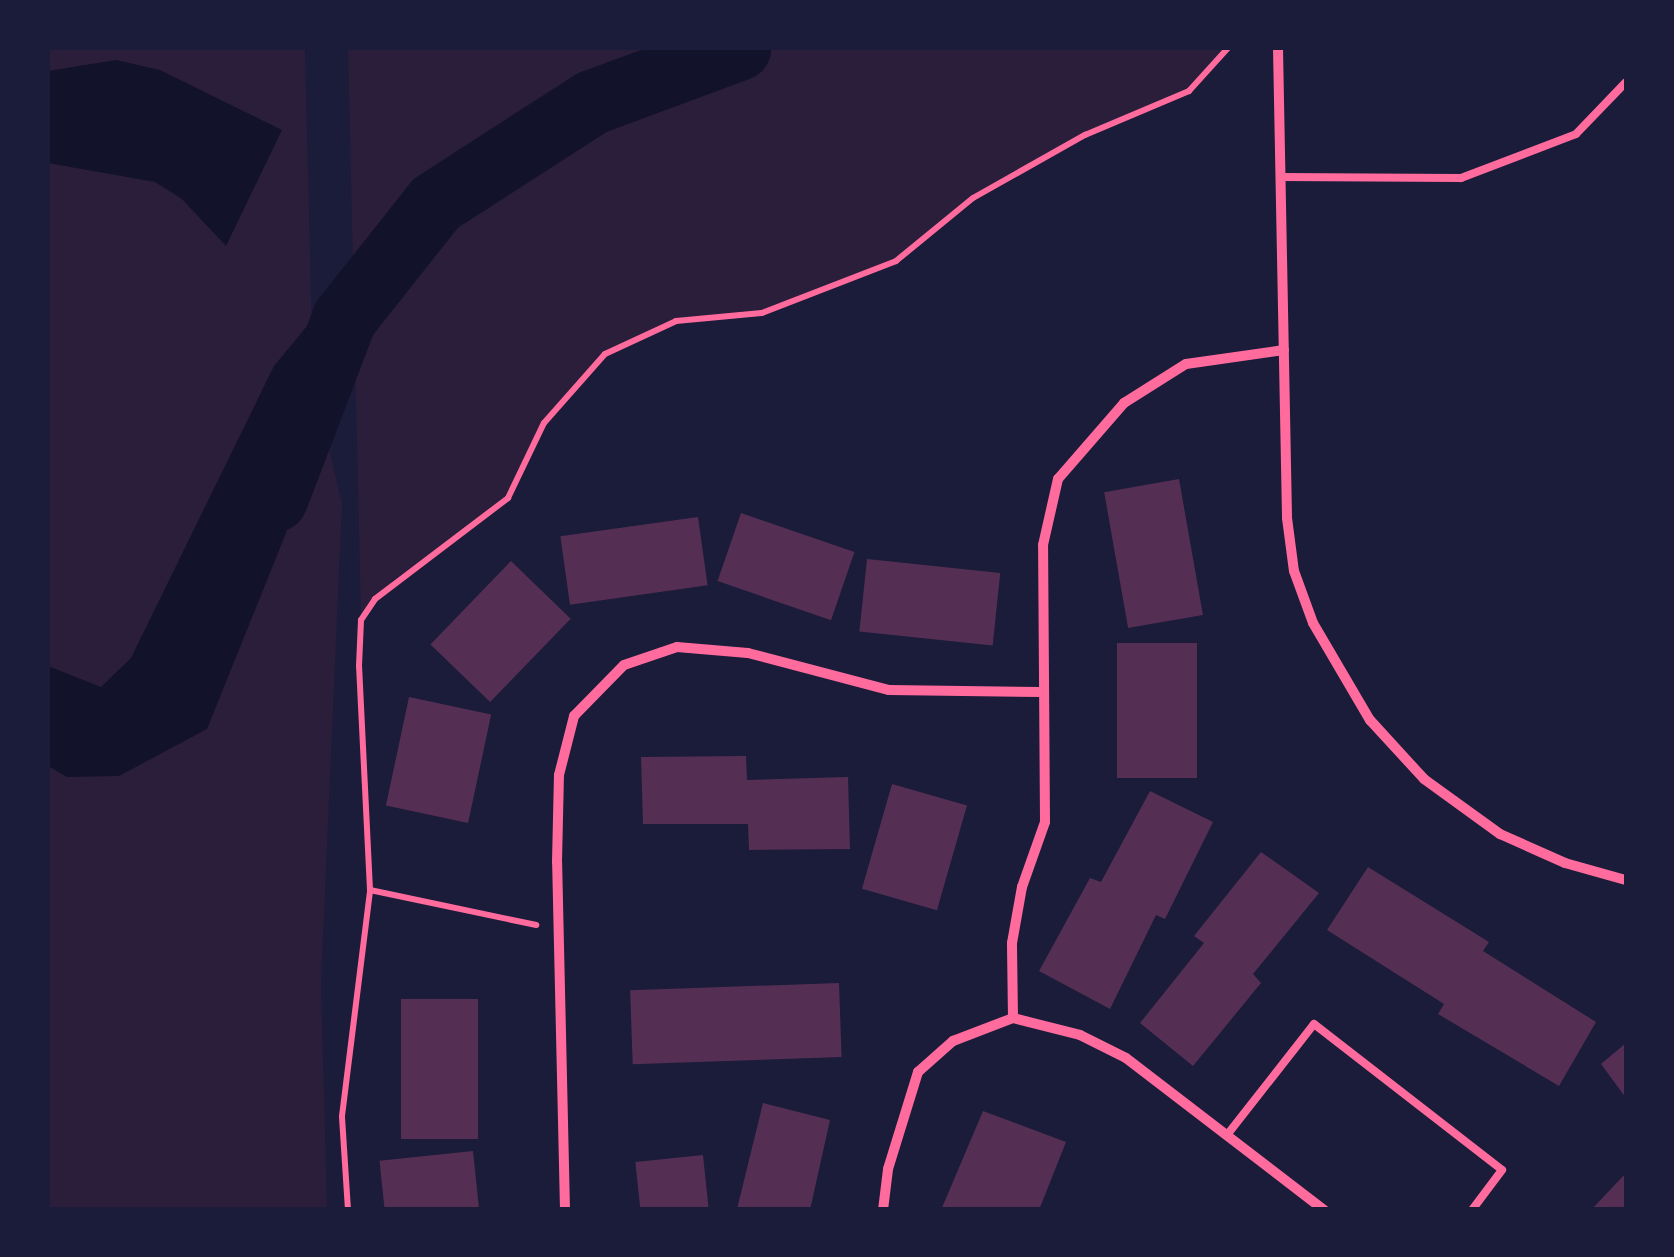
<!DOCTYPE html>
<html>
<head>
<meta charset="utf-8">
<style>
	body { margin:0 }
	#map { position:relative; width:1674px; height:1257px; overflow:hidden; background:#1b1b3a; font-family:"Varela Round",sans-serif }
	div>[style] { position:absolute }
	.green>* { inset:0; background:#2a1e3b }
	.water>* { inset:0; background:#12122b }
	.river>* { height:65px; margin:-32.5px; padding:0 32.5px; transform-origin:32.5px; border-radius:32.5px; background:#12122b }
	.building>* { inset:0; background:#542f53; transform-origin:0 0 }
	.path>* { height:6px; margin:-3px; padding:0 3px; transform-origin:3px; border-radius:3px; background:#ff6b9d }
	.service>* { height:8px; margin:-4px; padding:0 4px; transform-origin:4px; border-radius:4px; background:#ff6b9d }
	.minor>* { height:10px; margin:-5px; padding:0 5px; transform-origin:5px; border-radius:5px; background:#ff6b9d }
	span { translate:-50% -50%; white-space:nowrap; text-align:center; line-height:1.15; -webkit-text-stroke:10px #1b1b3a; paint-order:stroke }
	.frame { position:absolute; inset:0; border:50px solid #1b1b3a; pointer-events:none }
</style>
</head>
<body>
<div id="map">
	<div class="green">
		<div style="clip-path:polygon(48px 48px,305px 48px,313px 380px,342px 504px,321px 982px,327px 1209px,48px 1209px)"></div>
		<div style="clip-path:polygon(348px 48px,1228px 48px,1189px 91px,1085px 135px,973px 198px,896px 261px,762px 313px,676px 321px,606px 354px,544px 423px,508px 498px,393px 580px,361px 620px)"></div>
	</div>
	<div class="water">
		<div style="clip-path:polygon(116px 60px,160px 70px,282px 130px,226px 246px,182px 199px,155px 182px,48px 163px,48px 71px)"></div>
		<div style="clip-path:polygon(312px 320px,313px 380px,286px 533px,207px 729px,119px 776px,67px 777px,48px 766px,48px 666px,101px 687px,131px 658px,274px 366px)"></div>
	</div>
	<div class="river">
		<div style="left:275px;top:499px;width:194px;rotate:-69.1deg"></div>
		<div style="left:344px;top:318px;width:147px;rotate:-51.6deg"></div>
		<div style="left:435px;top:203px;width:187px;rotate:-32.8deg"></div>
		<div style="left:592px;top:102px;width:156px;rotate:-20.3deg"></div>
	</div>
	<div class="building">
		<div style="left:1179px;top:479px;width:138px;height:76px;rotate:80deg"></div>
		<div style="left:741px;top:513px;width:120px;height:72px;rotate:19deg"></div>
		<div style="left:698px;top:517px;width:69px;height:139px;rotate:82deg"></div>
		<div style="left:867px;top:559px;width:134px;height:73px;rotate:6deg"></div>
		<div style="left:511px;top:561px;width:83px;height:116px;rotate:44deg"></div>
		<div style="left:1197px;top:643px;width:135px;height:80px;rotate:90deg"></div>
		<div style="left:409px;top:697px;width:84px;height:111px;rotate:12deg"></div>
		<div style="clip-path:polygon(746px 756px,747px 780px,848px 777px,850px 849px,749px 850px,748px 824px,643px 824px,641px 757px)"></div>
		<div style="left:892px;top:784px;width:78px;height:109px;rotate:16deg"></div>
		<div style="clip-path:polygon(1150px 791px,1213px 822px,1165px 919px,1156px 915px,1110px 1009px,1039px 971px,1090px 878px,1101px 882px)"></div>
		<div style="clip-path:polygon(1261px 852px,1319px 893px,1253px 974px,1261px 983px,1193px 1066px,1140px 1023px,1204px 943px,1194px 936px)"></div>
		<div style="clip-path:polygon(1368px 867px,1489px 942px,1483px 951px,1596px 1022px,1559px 1086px,1438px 1014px,1444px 1004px,1327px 930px)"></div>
		<div style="left:839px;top:983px;width:74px;height:209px;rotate:88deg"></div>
		<div style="left:478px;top:999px;width:140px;height:77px;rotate:90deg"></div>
		<div style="clip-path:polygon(1626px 1043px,1626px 1098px,1601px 1064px)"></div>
		<div style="clip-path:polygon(763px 1103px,830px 1120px,810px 1210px,737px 1209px)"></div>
		<div style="clip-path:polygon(983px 1111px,1066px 1142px,1039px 1210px,941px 1210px)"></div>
		<div style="left:473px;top:1151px;width:59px;height:94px;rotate:84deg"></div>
		<div style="left:703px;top:1155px;width:55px;height:68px;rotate:84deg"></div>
		<div style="clip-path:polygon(1626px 1173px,1626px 1210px,1591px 1210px)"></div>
	</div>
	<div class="path">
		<div style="left:370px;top:890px;width:170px;rotate:11.9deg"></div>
		<div style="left:348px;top:1210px;width:94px;rotate:-93.7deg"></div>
		<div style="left:342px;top:1116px;width:228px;rotate:-82.9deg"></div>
		<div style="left:370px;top:890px;width:224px;rotate:-92.8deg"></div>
		<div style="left:359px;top:666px;width:46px;rotate:-87.5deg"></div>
		<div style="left:361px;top:620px;width:25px;rotate:-56deg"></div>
		<div style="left:375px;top:599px;width:167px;rotate:-37.2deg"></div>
		<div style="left:508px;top:498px;width:83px;rotate:-64.4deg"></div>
		<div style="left:544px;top:423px;width:92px;rotate:-48.5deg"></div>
		<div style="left:605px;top:354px;width:78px;rotate:-24.9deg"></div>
		<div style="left:676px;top:321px;width:86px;rotate:-5.3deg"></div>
		<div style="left:762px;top:313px;width:144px;rotate:-21.2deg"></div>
		<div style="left:896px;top:261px;width:99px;rotate:-39.3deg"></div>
		<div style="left:973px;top:198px;width:129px;rotate:-29.4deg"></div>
		<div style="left:1085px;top:135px;width:113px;rotate:-22.9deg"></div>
		<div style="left:1189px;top:91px;width:58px;rotate:-47.8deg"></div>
	</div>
	<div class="service">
		<div style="left:1280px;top:177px;width:181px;rotate:0.3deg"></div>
		<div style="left:1461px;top:178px;width:123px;rotate:-20.9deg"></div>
		<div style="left:1576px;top:134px;width:72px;rotate:-46.1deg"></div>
		<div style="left:1227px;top:1135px;width:141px;rotate:-51.9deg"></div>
		<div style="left:1314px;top:1024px;width:238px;rotate:37.8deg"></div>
		<div style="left:1502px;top:1170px;width:50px;rotate:126.9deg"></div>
	</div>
	<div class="minor">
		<div style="left:1278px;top:48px;width:470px;rotate:88.9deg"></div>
		<div style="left:1287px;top:518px;width:53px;rotate:82.5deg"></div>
		<div style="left:1294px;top:571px;width:55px;rotate:69.9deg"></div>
		<div style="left:1313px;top:623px;width:113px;rotate:59.6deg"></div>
		<div style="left:1370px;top:720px;width:80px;rotate:47.5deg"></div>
		<div style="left:1424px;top:779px;width:94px;rotate:35.9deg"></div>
		<div style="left:1500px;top:834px;width:71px;rotate:24deg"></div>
		<div style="left:1565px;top:863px;width:63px;rotate:15.6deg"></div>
		<div style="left:1013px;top:1018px;width:75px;rotate:-90.8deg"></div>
		<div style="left:1012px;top:943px;width:57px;rotate:-79.9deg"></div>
		<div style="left:1022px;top:887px;width:69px;rotate:-70.5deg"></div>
		<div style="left:1045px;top:822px;width:277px;rotate:-90.4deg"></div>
		<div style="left:1043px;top:545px;width:68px;rotate:-77.2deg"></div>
		<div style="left:1058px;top:479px;width:101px;rotate:-49deg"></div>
		<div style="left:1124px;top:403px;width:73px;rotate:-32.2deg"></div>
		<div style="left:1186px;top:364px;width:99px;rotate:-8.1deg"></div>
		<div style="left:565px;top:1210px;width:348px;rotate:-91.3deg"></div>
		<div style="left:557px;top:862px;width:87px;rotate:-88.7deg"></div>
		<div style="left:559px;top:775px;width:61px;rotate:-75.7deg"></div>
		<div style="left:574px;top:716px;width:71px;rotate:-45.6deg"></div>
		<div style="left:624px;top:665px;width:56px;rotate:-18.8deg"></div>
		<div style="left:677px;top:647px;width:71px;rotate:4.8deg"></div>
		<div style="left:748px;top:653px;width:146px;rotate:14.7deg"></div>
		<div style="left:889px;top:690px;width:152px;rotate:0.8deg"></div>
		<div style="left:883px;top:1210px;width:41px;rotate:-83deg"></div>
		<div style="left:888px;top:1169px;width:102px;rotate:-72.8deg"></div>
		<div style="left:918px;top:1072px;width:47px;rotate:-41.5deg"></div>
		<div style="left:953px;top:1041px;width:64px;rotate:-21deg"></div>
		<div style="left:1013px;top:1018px;width:69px;rotate:14.2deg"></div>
		<div style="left:1080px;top:1035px;width:51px;rotate:26.6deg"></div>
		<div style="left:1126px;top:1058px;width:250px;rotate:37.5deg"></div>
	</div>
	<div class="frame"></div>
</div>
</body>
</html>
